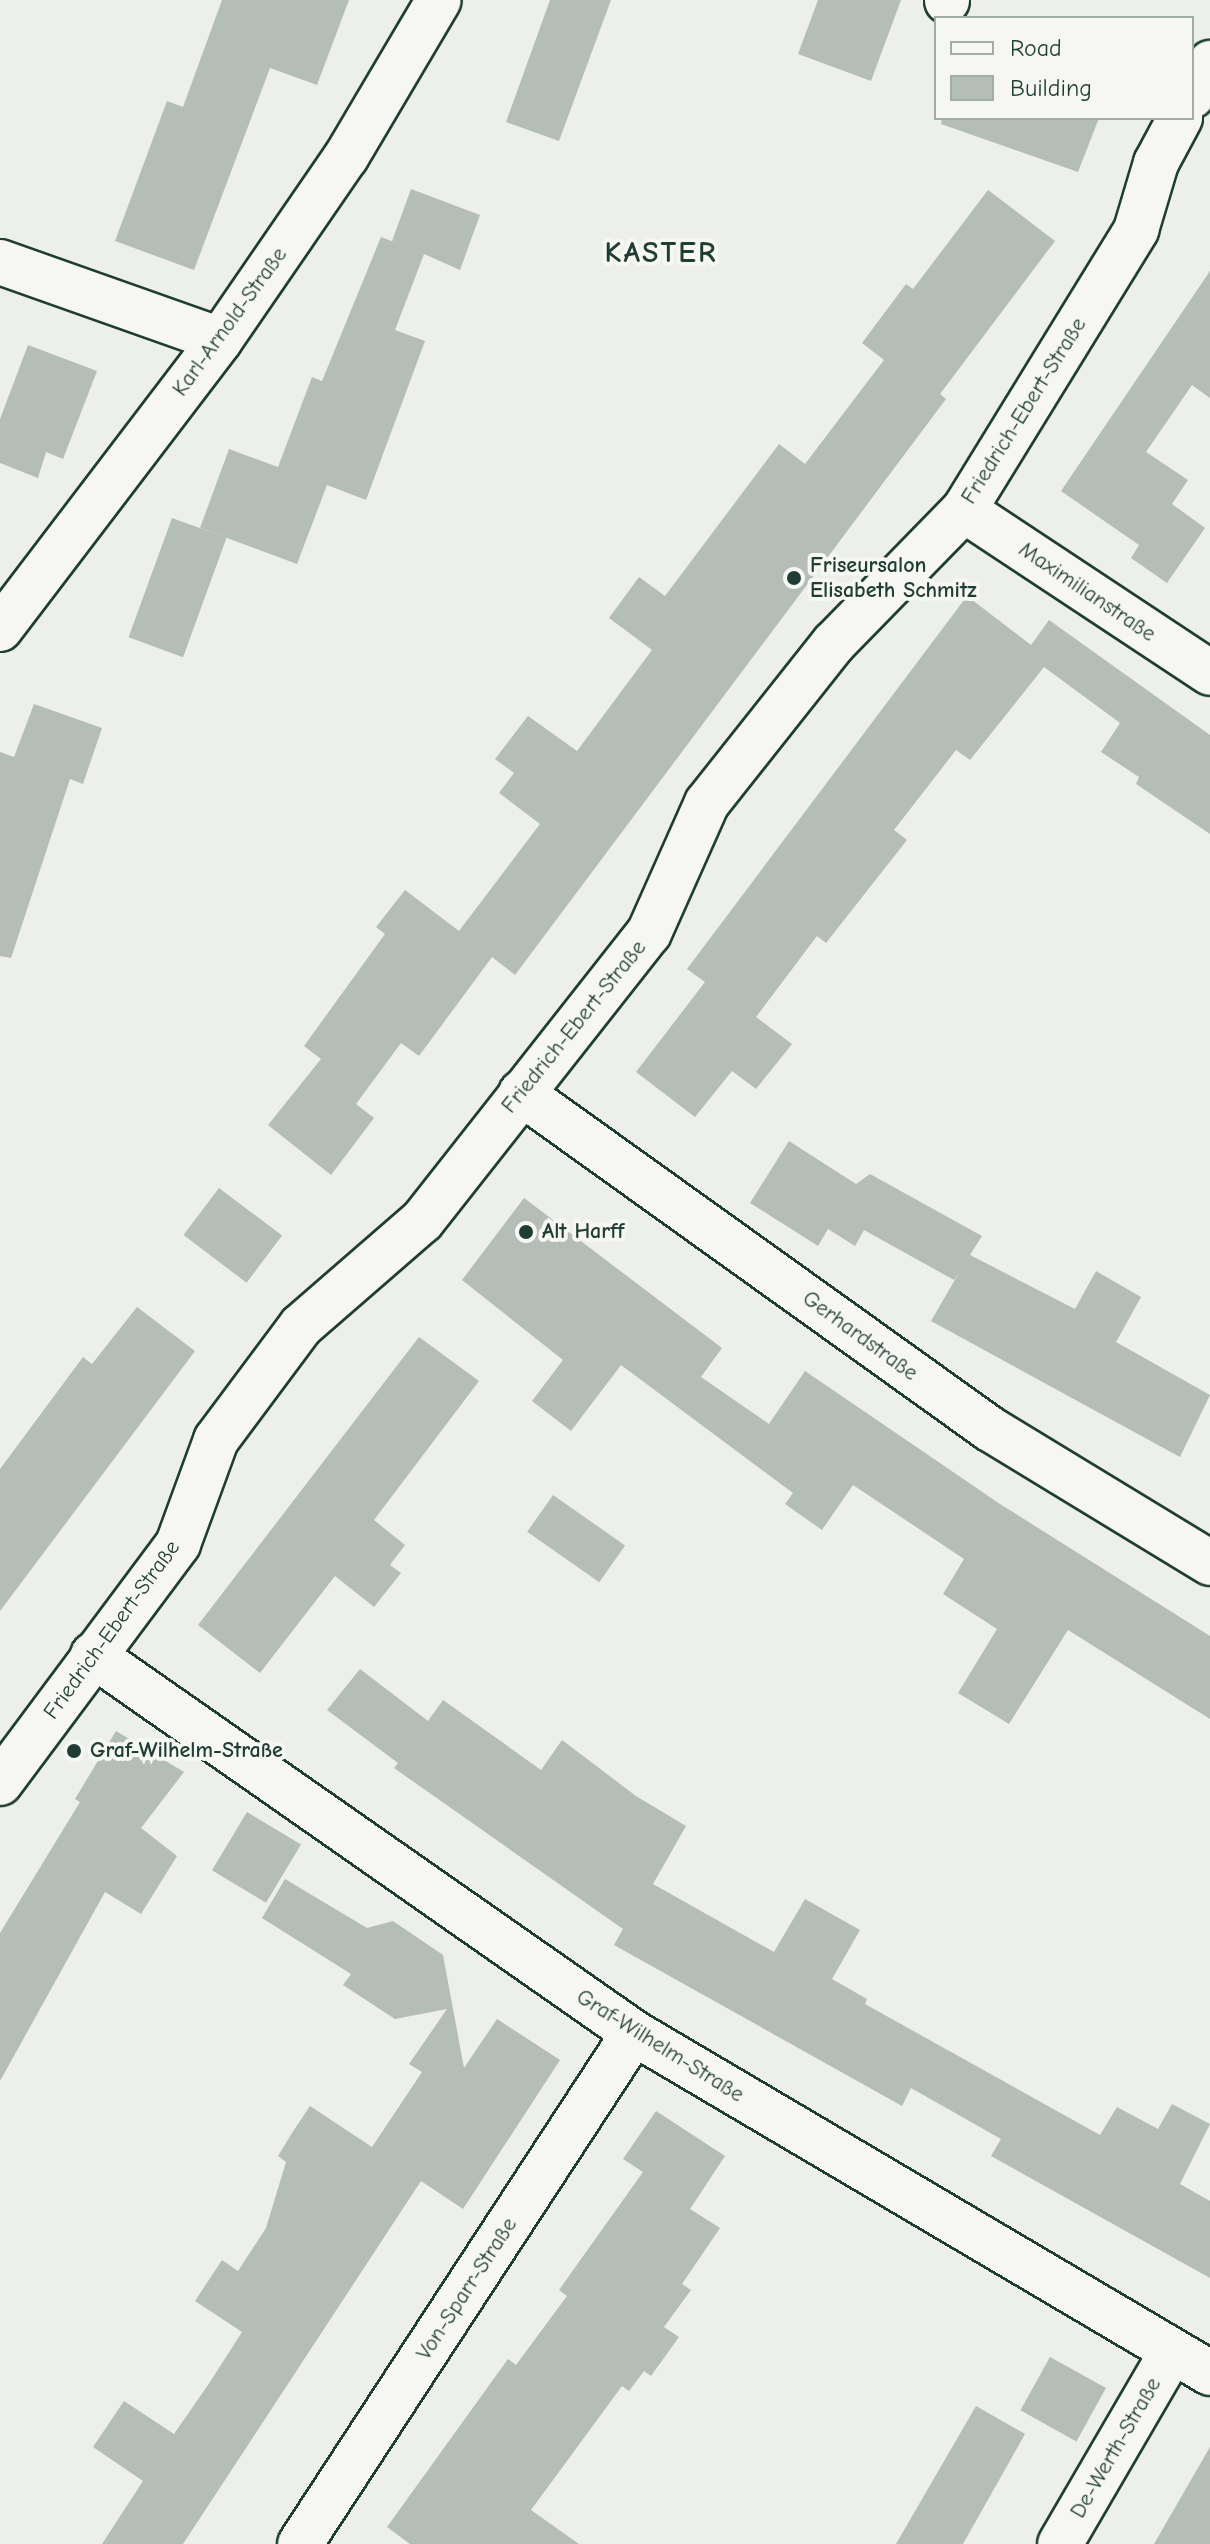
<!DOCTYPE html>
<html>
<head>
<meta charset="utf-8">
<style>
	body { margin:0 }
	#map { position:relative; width:1210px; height:2544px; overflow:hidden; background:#edefea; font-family:"Comic Neue",sans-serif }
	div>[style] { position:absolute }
	.building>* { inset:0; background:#b4bdb8; transform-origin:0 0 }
	.roads { filter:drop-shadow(2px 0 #1f3d34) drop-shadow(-2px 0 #1f3d34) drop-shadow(0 2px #1f3d34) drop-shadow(0 -2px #1f3d34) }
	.street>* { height:44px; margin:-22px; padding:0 22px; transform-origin:22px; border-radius:22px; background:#f6f6f2 }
	.dots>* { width:22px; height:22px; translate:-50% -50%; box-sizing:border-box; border:4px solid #f6f6f2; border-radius:50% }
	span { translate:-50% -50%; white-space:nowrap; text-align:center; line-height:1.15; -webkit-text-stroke:8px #f6f6f2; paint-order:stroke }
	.street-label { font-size:22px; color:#1f3d34 }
	.poi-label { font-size:22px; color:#1f3d34; font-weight:700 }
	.left { translate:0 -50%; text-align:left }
	.district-label { font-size:30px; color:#1f3d34; font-weight:700; letter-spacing:2px }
	.legend { position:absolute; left:934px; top:16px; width:260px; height:104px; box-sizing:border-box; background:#f6f6f2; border:2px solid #a0aca6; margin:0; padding:10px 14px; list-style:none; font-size:24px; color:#1f3d34 }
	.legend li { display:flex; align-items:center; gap:16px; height:40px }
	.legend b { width:40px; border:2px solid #a0aca6 }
</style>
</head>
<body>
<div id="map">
	<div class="building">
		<div style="clip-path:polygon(222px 0,349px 0,317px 85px,270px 68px,194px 270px,115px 241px,167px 101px,183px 107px)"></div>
		<div style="clip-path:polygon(550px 0,611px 0,559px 141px,506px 122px)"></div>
		<div style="clip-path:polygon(818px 0,901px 0,871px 81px,798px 54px)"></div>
		<div style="clip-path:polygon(942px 118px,1099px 118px,1078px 172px,941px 124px)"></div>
		<div style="clip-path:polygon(411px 189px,480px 215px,460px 270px,424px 254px,395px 330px,425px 341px,366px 500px,327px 485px,297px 564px,200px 528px,229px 449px,278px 467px,312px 377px,322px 381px,381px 237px,402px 245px,392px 241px)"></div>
		<div style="clip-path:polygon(988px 190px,1055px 241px,940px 394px,946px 399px,515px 975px,492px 957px,419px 1056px,401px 1043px,356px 1104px,374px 1118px,331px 1175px,268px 1125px,321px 1059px,304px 1046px,385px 934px,376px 927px,405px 890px,459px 931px,540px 824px,499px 793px,514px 773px,495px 759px,528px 716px,577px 751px,652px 650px,609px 618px,639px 577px,665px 596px,779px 444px,805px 464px,884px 360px,862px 343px,906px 284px,913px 289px)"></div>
		<div style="clip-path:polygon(1210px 271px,1210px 398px,1192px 385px,1146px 452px,1188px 480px,1172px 504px,1205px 528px,1167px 583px,1131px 558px,1139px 545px,1061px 491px)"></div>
		<div style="clip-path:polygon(28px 345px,97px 371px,63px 459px,46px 452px,38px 478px,0 463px,0 419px)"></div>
		<div style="left:172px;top:518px;width:58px;height:127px;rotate:20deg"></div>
		<div style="clip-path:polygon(967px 596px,1031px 645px,1049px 620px,1210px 735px,1210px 834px,1136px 784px,1139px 777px,1101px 752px,1120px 723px,1044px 667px,970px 760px,956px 750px,894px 830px,907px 840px,826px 943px,817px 936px,756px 1017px,792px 1044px,756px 1089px,732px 1071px,695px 1117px,636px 1072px,705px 982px,687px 969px)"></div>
		<div style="clip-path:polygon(34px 704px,102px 728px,83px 784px,70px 779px,11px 958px,0 956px,0 752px,14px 757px)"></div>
		<div style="clip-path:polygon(789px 1141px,856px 1184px,870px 1174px,982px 1236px,970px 1255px,1075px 1309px,1096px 1271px,1141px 1297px,1116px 1342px,1210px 1395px,1180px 1457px,931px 1321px,960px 1271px,954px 1280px,864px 1230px,855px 1246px,828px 1229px,818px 1246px,750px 1203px)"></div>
		<div style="left:219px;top:1188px;width:79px;height:59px;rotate:37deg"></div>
		<div style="clip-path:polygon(524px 1198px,722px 1348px,701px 1377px,769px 1424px,805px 1371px,1000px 1504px,1210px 1636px,1210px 1719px,1068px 1630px,1009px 1724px,958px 1693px,997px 1629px,943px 1594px,964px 1559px,853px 1485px,822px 1530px,785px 1504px,793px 1493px,621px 1365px,571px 1431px,532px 1401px,563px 1360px,462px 1280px)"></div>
		<div style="clip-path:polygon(137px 1307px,195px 1351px,0 1611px,0 1469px,83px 1357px,92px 1364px)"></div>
		<div style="clip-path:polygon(419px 1337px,479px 1381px,374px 1520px,405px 1545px,390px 1565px,401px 1573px,374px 1607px,335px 1576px,260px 1673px,198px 1625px)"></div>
		<div style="left:553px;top:1495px;width:88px;height:45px;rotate:35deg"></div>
		<div style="clip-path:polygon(360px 1669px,428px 1721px,443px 1700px,541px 1770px,562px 1740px,636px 1796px,686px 1826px,653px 1884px,774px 1952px,805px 1899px,860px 1930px,832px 1979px,867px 1999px,865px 2004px,1100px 2135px,1117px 2107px,1158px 2129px,1172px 2104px,1210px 2124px,1180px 2184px,1210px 2201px,1210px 2278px,991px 2156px,1001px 2139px,911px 2088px,902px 2106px,614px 1945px,623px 1929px,394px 1768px,398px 1763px,327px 1710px)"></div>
		<div style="clip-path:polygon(116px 1731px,184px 1772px,141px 1828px,177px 1856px,141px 1914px,105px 1892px,0 2081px,0 1933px,80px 1802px,75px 1799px)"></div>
		<div style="left:247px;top:1812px;width:63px;height:68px;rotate:31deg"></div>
		<div style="clip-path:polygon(285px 1879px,367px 1928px,393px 1921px,443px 1955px,464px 2068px,497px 2019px,560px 2060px,463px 2209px,421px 2181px,183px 2544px,102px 2544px,143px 2481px,93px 2447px,124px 2401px,174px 2434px,210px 2382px,242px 2332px,195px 2301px,222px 2260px,238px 2271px,266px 2228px,286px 2162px,278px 2156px,292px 2133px,310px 2106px,372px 2147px,422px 2072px,409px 2064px,447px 2009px,395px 2019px,343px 1985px,351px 1974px,262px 1918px)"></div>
		<div style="clip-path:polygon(656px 2111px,725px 2156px,690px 2209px,720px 2228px,682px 2284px,691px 2290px,664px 2327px,679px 2337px,651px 2376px,644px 2371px,629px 2391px,622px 2386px,531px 2510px,579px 2544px,410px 2544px,387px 2527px,508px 2359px,516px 2365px,567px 2296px,559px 2290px,643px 2172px,623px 2159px)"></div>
		<div style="left:1050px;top:2357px;width:64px;height:61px;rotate:29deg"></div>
		<div style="clip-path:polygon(976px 2406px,1025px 2434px,963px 2544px,896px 2544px)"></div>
		<div style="clip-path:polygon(1210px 2447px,1210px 2544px,1154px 2544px)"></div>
	</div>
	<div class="roads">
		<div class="street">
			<div style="left:947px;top:1px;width:1px;rotate:-90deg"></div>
			<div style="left:1192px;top:96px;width:38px;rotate:-61deg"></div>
			<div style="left:0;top:262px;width:233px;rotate:19.5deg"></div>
			<div style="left:964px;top:510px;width:295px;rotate:33.5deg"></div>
			<div style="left:0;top:629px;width:363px;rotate:-52.7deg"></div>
			<div style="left:220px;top:340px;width:222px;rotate:-55.5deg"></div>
			<div style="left:346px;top:157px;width:182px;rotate:-59.4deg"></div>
			<div style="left:521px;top:1093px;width:577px;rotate:35.62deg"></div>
			<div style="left:990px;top:1429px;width:258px;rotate:31.3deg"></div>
			<div style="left:93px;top:1655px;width:660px;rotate:34.94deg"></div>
			<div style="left:634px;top:2033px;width:669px;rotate:30.55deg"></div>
			<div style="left:0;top:1783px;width:298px;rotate:-53.3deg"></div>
			<div style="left:178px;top:1544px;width:111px;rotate:-69.9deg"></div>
			<div style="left:216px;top:1440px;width:142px;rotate:-53.3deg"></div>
			<div style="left:301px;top:1326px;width:160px;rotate:-41deg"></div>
			<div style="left:422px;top:1221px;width:367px;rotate:-51.8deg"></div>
			<div style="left:649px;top:933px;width:142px;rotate:-66deg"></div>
			<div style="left:707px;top:803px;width:204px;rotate:-51.6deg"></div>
			<div style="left:834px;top:643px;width:186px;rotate:-45.7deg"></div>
			<div style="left:964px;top:510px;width:329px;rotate:-58.4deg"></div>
			<div style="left:1136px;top:230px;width:70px;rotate:-73.4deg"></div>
			<div style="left:1156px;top:163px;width:51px;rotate:-61.9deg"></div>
			<div style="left:300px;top:2544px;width:610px;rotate:-56.83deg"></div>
			<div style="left:1060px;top:2544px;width:221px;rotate:-59.8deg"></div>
		</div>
	</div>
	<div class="dots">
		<div style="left:794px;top:578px;background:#1f3d34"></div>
		<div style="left:526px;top:1232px;background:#1f3d34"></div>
		<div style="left:74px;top:1751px;background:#1f3d34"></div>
	</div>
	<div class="street-label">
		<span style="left:230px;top:322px;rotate:-54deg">Karl-Arnold-Straße</span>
		<span style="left:1024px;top:411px;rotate:-58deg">Friedrich-Ebert-Straße</span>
		<span style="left:1087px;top:592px;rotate:34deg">Maximilianstraße</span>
		<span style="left:574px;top:1027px;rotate:-51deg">Friedrich-Ebert-Straße</span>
		<span style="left:860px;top:1336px;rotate:36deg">Gerhardstraße</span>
		<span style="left:112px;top:1630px;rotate:-54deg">Friedrich-Ebert-Straße</span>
		<span style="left:660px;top:2046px;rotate:32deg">Graf-Wilhelm-Straße</span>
		<span style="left:467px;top:2289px;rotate:-57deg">Von-Sparr-Straße</span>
		<span style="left:1116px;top:2448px;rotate:-60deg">De-Werth-Straße</span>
	</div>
	<div class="poi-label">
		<span class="left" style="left:810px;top:578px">Friseursalon<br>Elisabeth Schmitz</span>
		<span class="left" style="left:542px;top:1232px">Alt Harff</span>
		<span class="left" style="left:90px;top:1751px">Graf-Wilhelm-Straße</span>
	</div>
	<div class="district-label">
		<span style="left:661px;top:253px">KASTER</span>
	</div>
	<ul class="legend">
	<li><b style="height:10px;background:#f6f6f2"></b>Road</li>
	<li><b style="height:22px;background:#b4bdb8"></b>Building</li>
	</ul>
</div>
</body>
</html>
